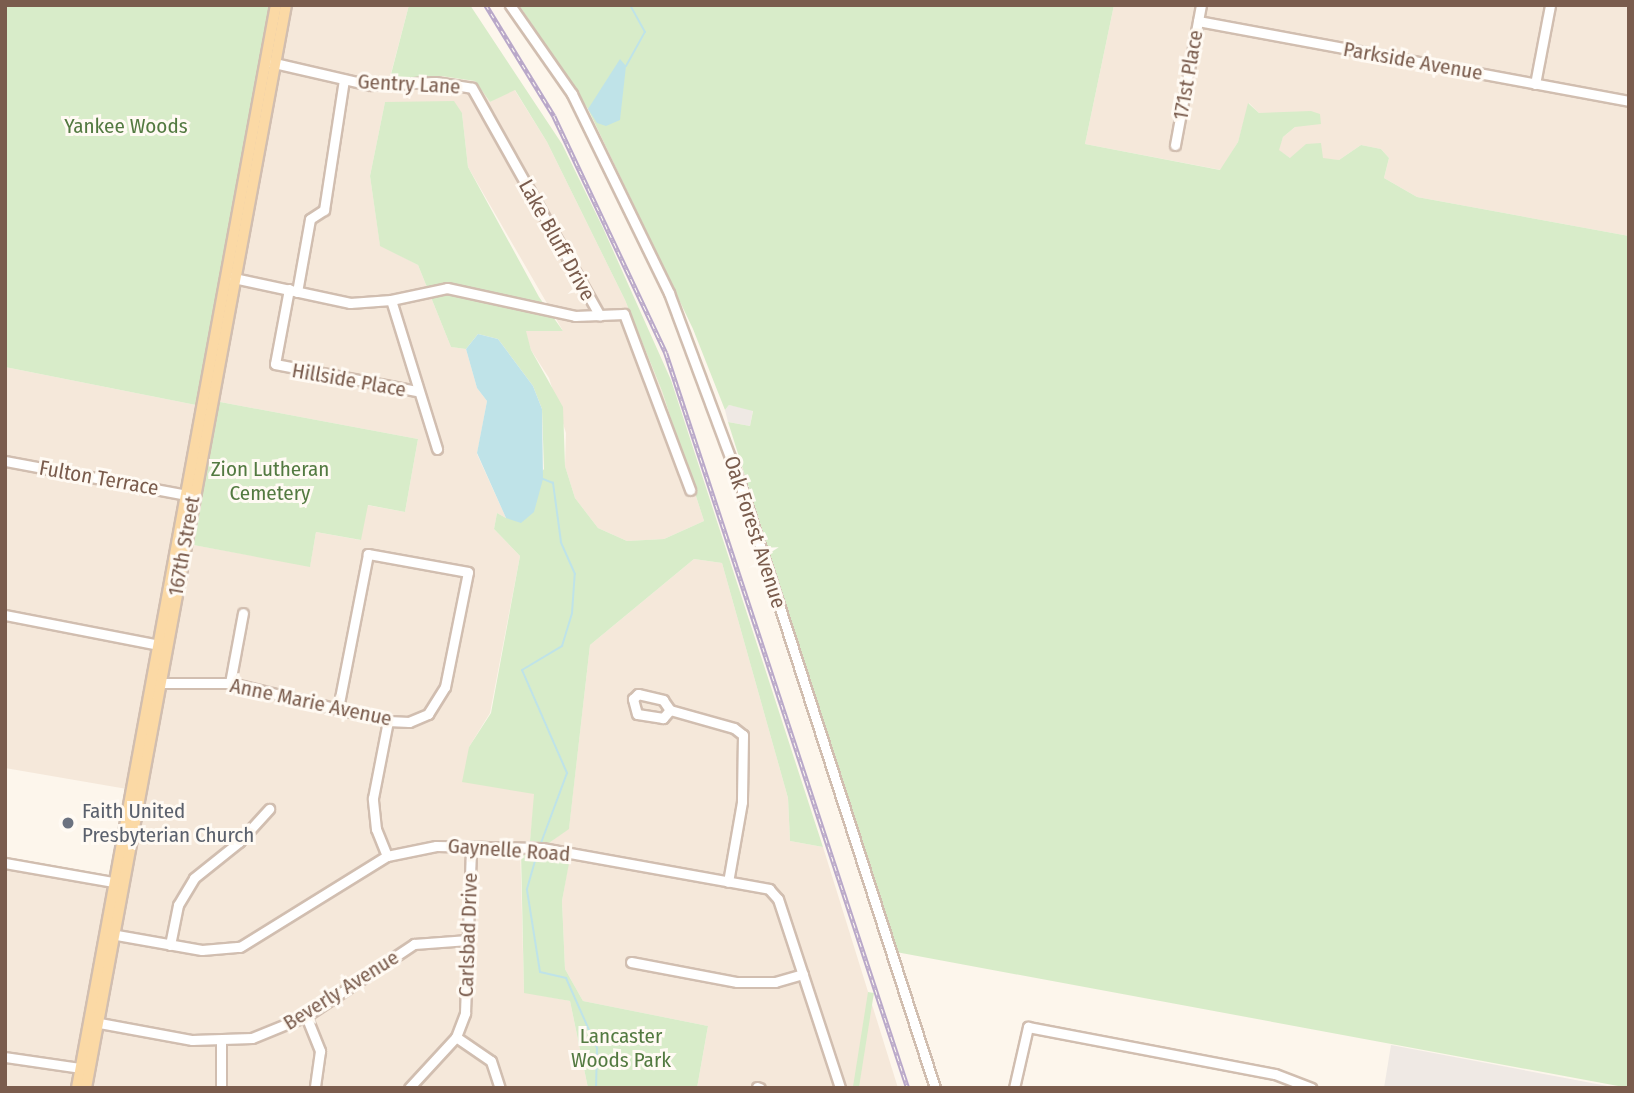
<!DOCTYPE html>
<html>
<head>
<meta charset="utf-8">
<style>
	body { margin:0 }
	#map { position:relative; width:1634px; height:1093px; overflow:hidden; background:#fdf6ec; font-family:"Fira Sans Condensed",sans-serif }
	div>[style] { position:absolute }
	.residential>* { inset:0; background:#f5e8da }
	.industrial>* { inset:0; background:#efe9e4 }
	.green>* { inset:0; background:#d8ecc9; transform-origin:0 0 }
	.water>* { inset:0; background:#bfe3e8 }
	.stream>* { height:2px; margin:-1px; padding:0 1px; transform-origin:1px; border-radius:1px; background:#bfe3e8 }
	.roads { filter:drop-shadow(2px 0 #d1beb0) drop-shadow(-2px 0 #d1beb0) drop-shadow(0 2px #d1beb0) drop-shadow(0 -2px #d1beb0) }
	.minor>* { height:9px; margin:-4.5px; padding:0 4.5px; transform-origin:4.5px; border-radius:4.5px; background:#fff }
	.major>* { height:10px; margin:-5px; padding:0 5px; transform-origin:5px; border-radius:5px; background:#fbd9a5 }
	.rail>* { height:4.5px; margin-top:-2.25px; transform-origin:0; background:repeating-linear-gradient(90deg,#fffaf3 0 5px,#b9a8c9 0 10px); box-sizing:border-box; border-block:2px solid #b9a8c9 }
	.dots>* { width:19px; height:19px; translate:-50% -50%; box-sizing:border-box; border:4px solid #fffaf3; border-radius:50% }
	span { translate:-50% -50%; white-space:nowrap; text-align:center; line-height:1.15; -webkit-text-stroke:6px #fffaf3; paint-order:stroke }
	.street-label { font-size:21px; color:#7a5c4d }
	.park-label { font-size:21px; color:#537a41 }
	.worship-label { font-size:21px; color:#5b616d }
	.left { translate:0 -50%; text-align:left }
	.frame { position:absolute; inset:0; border:7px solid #7a5c4d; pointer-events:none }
</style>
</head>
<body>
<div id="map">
	<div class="residential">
		<div style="clip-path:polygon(290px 5px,409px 5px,389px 81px,441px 76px,475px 81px,490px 102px,514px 89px,547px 142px,625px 300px,662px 391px,704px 521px,664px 539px,627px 541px,598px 528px,575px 498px,565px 466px,566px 433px,549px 378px,531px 350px,525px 330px,563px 331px,468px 167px,462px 113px,385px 102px,370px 176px,380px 245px,418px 265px,451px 347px,466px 349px,477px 388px,487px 401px,477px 454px,506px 518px,497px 513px,494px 529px,520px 556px,490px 713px,469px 747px,535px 794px,530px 841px,520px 842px,524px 992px,570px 1001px,588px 1088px,91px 1088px,188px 544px,310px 566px,316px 532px,360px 540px,367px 505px,405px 512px,418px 439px,215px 401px)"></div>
		<div style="clip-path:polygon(1114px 5px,1629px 5px,1629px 236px,1417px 197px,1384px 178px,1389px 158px,1381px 149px,1361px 145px,1339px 160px,1290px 158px,1278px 150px,1283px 137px,1295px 127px,1281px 113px,1259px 113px,1249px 103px,1238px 142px,1221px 170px,1085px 144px)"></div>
		<div style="clip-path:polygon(5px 367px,196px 405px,127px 789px,5px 768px)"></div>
		<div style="clip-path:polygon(694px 559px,722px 563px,788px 798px,790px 841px,823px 847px,898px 1088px,697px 1088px,708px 1026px,583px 1001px,565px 969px,562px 901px,571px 849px,549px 843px,569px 828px,590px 645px)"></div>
		<div style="clip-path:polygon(5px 868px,107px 887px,73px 1088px,5px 1088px)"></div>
	</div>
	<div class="industrial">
		<div style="clip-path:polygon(729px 405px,753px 410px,750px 426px,728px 422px,725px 410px)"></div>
		<div style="clip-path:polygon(1391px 1045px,1618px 1088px,1384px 1088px)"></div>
	</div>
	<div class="green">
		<div style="clip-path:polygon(5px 5px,273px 5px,196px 405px,5px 367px)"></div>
		<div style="clip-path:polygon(409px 5px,470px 5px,562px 144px,603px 228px,671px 380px,823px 847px,790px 841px,788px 798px,722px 563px,694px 559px,590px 645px,569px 829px,549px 843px,530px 841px,534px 794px,462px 782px,469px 747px,491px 713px,520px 556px,494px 529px,497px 513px,506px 518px,544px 469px,542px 409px,533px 386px,498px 339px,478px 334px,466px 349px,451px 347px,418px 265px,380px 246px,370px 176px,385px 102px,454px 101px,462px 113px,468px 167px,539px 297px,563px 331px,526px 331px,531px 350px,563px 407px,565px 466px,575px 498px,598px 528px,627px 541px,664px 539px,704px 521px,662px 391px,625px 300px,547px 142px,515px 90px,490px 102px,475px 81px,441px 76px,389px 82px)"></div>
		<div style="clip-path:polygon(519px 5px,1114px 5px,1085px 144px,1220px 170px,1238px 142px,1248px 103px,1259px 113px,1311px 111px,1320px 114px,1321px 124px,1295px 127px,1283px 137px,1279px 150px,1290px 158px,1306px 144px,1321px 143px,1323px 158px,1339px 160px,1361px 145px,1381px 149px,1389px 158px,1384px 178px,1417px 197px,1629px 236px,1629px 1088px,896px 952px,728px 422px,750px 426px,753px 411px,729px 405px,725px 410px,693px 329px,588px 109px)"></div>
		<div style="clip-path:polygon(215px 401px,418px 439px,405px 512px,368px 505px,361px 540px,316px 532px,310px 567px,188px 544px)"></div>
		<div style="clip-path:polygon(521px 852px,570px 858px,562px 901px,565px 969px,583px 1001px,708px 1026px,697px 1088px,588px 1088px,570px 1001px,524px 993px)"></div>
		<div style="left:868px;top:992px;width:6px;height:101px;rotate:9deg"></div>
	</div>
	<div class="water">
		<div style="clip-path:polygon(620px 59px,626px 66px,620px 120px,606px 126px,597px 123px,588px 109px)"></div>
		<div style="clip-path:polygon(478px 334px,498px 339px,533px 386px,542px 409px,543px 479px,534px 512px,521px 523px,506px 518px,477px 453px,487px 401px,477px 388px,466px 349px)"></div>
	</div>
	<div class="stream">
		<div style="left:626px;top:66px;width:39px;rotate:-61deg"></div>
		<div style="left:645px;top:32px;width:31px;rotate:-119deg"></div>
		<div style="left:541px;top:843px;width:75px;rotate:-69.6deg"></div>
		<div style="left:567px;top:773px;width:112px;rotate:-113.6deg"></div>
		<div style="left:522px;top:670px;width:47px;rotate:-31deg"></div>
		<div style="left:562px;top:646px;width:34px;rotate:-73deg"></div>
		<div style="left:572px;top:613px;width:39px;rotate:-86deg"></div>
		<div style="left:575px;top:574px;width:35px;rotate:-114deg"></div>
		<div style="left:561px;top:542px;width:60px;rotate:-97.7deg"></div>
		<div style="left:553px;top:483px;width:11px;rotate:-158deg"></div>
		<div style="left:537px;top:854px;width:37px;rotate:106deg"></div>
		<div style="left:527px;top:890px;width:83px;rotate:81deg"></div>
		<div style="left:540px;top:972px;width:27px;rotate:13deg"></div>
		<div style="left:566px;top:978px;width:77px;rotate:66.1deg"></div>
		<div style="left:597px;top:1048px;width:40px;rotate:91.4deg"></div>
	</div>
	<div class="roads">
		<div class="minor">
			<div style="left:510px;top:5px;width:108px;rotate:55.1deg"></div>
			<div style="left:572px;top:94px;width:221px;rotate:64deg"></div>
			<div style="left:669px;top:293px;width:201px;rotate:69.6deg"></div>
			<div style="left:739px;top:481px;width:638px;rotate:72.1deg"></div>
			<div style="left:1198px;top:21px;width:438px;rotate:10.5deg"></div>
			<div style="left:270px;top:62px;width:103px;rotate:13deg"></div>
			<div style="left:370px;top:85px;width:65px;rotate:-2.6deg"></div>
			<div style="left:435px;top:82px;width:37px;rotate:9deg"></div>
			<div style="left:472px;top:88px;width:261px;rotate:60.7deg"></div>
			<div style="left:1535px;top:84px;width:80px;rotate:-79.2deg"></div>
			<div style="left:1175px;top:145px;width:142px;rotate:-79.5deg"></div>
			<div style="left:229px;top:277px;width:124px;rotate:12.1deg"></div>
			<div style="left:350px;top:303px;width:41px;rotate:-4.2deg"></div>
			<div style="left:391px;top:300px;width:57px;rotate:-12.1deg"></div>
			<div style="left:447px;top:288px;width:131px;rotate:12.3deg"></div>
			<div style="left:575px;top:316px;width:49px;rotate:-2.3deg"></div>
			<div style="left:624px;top:314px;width:188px;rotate:69.4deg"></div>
			<div style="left:289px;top:289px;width:76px;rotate:100.6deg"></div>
			<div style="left:275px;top:364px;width:144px;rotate:10.8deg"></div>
			<div style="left:297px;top:292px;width:74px;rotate:-79.9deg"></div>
			<div style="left:310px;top:219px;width:17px;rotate:-33deg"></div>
			<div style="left:324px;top:210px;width:132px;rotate:-81.3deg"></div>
			<div style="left:391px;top:300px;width:156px;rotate:72.8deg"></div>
			<div style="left:5px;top:461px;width:190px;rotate:10.6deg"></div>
			<div style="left:5px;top:615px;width:163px;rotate:11deg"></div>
			<div style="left:154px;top:683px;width:76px"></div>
			<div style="left:230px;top:683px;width:163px;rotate:13.5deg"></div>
			<div style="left:388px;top:721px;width:21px;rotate:3deg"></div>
			<div style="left:409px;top:722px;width:21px;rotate:-23deg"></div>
			<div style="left:428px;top:714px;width:32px;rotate:-58deg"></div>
			<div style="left:445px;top:687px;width:117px;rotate:-78.7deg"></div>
			<div style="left:468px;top:572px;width:102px;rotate:-169.8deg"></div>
			<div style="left:368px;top:554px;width:157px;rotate:101deg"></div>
			<div style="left:230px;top:683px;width:71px;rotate:-79.5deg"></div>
			<div style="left:670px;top:710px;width:11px;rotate:131deg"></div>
			<div style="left:663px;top:718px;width:26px;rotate:-171deg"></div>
			<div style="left:637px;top:714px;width:16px;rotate:-105deg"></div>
			<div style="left:633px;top:699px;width:7px;rotate:-45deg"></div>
			<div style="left:638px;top:694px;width:26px;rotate:13deg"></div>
			<div style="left:663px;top:700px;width:12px;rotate:55deg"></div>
			<div style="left:670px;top:710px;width:66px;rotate:15.7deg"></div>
			<div style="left:734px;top:728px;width:11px;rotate:38deg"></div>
			<div style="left:743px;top:735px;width:67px;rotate:90.9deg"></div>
			<div style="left:742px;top:802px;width:81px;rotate:99.9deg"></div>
			<div style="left:387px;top:856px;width:29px;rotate:-112deg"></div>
			<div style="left:376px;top:829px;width:31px;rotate:-96deg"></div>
			<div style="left:373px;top:798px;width:78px;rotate:-79deg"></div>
			<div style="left:5px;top:863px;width:116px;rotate:10deg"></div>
			<div style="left:111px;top:934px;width:92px;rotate:10deg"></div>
			<div style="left:202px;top:950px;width:38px;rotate:-5deg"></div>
			<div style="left:240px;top:947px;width:173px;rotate:-31.8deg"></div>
			<div style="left:387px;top:856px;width:50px;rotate:-11.5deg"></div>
			<div style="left:436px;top:846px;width:106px;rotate:1.1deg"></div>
			<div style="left:542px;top:848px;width:231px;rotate:10.2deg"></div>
			<div style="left:769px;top:889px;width:13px;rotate:48deg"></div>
			<div style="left:778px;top:899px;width:199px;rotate:71.8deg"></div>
			<div style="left:170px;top:945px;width:41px;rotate:-78.7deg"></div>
			<div style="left:178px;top:905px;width:31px;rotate:-59deg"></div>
			<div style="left:194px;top:878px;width:58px;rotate:-38.7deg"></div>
			<div style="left:239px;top:842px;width:45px;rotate:-47.7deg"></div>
			<div style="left:631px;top:962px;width:108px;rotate:10.7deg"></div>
			<div style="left:737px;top:982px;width:38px"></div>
			<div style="left:775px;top:982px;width:29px;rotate:-16deg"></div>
			<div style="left:306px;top:1016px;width:38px;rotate:68deg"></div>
			<div style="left:320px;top:1051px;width:37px;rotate:98deg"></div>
			<div style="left:94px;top:1022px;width:100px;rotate:10.4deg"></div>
			<div style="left:192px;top:1040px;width:60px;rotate:-1.9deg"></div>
			<div style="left:252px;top:1038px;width:58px;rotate:-22.2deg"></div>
			<div style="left:306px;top:1016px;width:130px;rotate:-33.7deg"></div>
			<div style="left:414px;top:944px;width:54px;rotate:-4.2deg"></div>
			<div style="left:456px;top:1037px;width:42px;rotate:34.4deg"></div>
			<div style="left:491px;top:1061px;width:28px;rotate:72deg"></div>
			<div style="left:221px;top:1041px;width:47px;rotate:90deg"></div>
			<div style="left:5px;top:1057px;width:83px;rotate:8.3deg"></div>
			<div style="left:757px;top:1087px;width:3px;rotate:18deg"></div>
			<div style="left:409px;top:1088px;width:69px;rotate:-47.3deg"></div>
			<div style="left:456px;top:1037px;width:26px;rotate:-69deg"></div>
			<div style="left:465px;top:1013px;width:167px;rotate:-87.9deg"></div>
			<div style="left:1014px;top:1088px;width:63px;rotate:-77.1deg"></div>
			<div style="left:1028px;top:1027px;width:251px;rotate:10.8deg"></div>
			<div style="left:1275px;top:1074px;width:39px;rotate:21deg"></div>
		</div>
		<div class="major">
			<div style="left:77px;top:1088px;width:1101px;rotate:-79.59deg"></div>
			<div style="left:86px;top:1088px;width:1101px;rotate:-79.54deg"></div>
		</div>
	</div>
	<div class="rail">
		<div style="left:486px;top:5px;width:130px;rotate:58.5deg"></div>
		<div style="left:554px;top:116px;width:262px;rotate:64.7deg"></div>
		<div style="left:666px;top:353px;width:774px;rotate:71.78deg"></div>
	</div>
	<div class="dots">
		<div style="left:68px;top:823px;background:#6b7280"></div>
	</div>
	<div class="street-label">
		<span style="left:1413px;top:61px;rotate:10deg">Parkside Avenue</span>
		<span style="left:1188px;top:75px;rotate:-80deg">171st Place</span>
		<span style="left:409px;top:84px;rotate:3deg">Gentry Lane</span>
		<span style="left:557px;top:240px;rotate:61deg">Lake Bluff Drive</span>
		<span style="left:349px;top:380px;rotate:10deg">Hillside Place</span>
		<span style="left:99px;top:478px;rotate:10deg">Fulton Terrace</span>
		<span style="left:755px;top:532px;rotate:72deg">Oak Forest Avenue</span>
		<span style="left:184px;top:546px;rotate:-80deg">167th Street</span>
		<span style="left:311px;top:702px;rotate:12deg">Anne Marie Avenue</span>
		<span style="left:509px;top:850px;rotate:4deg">Gaynelle Road</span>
		<span style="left:468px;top:935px;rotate:-88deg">Carlsbad Drive</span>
		<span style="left:341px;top:990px;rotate:-32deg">Beverly Avenue</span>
	</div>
	<div class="park-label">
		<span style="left:126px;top:126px">Yankee Woods</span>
		<span style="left:270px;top:481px">Zion Lutheran<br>Cemetery</span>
		<span style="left:621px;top:1048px">Lancaster<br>Woods Park</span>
	</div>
	<div class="worship-label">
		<span class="left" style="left:82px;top:823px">Faith United<br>Presbyterian Church</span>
	</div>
	<div class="frame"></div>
</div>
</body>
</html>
